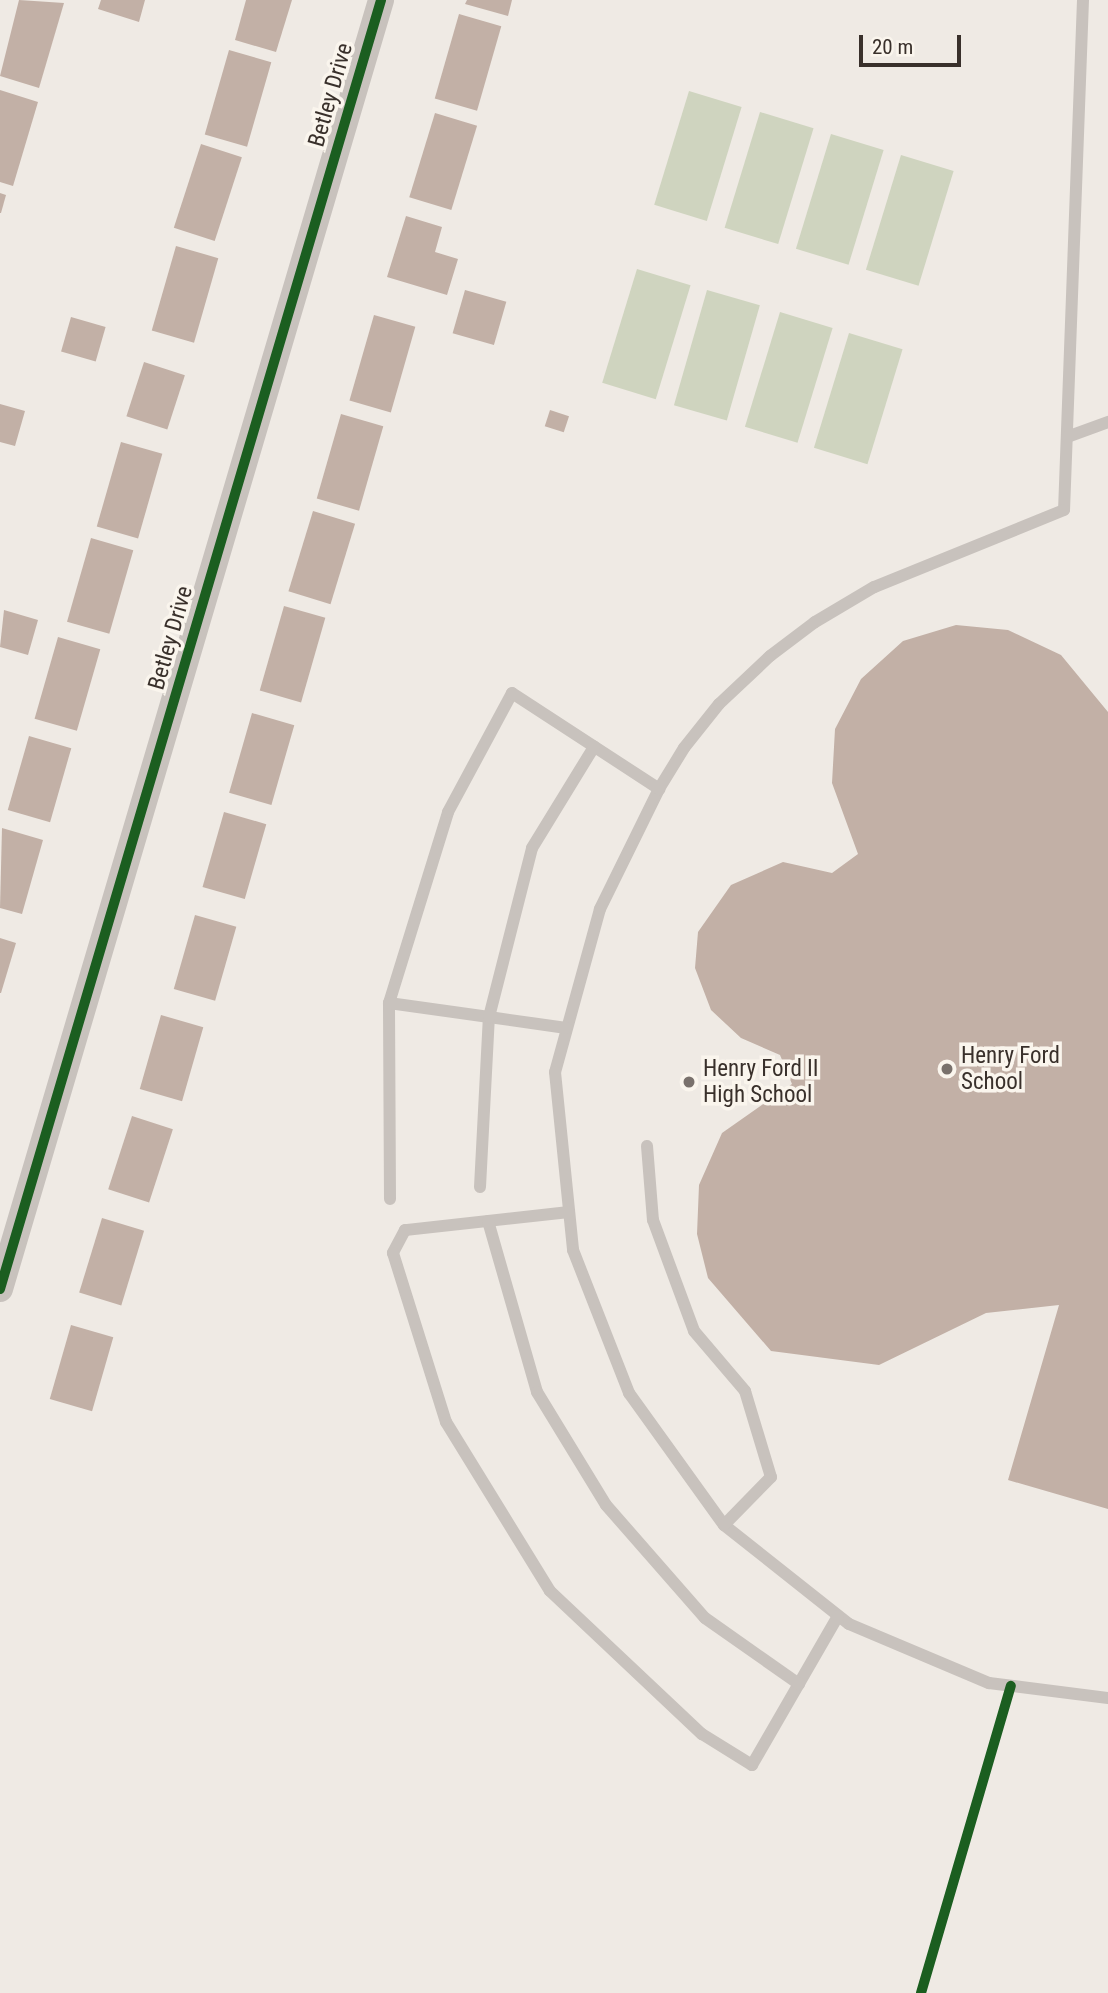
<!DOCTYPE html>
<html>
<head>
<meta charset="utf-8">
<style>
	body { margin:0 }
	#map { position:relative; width:1108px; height:1993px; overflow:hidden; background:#efeae4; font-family:"Roboto Condensed",sans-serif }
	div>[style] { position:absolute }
	.green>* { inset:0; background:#cfd4bf; transform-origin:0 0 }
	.building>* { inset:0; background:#c2b0a6; transform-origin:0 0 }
	.service>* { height:12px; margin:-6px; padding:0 6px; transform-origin:6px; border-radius:6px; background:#c8c2bd }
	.minor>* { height:26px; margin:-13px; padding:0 13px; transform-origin:13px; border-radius:13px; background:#c8c2bd }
	.cycleway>* { height:10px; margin:-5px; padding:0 5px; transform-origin:5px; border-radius:5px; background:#1b5e20 }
	.dots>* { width:19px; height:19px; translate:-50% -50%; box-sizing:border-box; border:4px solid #faf5ed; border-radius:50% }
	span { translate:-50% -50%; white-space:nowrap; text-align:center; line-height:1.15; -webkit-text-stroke:7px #faf5ed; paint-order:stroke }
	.street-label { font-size:23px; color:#39302b }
	.poi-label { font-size:23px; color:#39302b }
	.left { translate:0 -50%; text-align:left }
	.scale { position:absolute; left:859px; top:35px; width:102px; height:32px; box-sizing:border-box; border:4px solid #39302b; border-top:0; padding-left:9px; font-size:21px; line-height:24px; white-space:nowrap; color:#39302b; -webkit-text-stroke:5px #faf5ed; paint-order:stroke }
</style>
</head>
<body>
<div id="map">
	<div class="green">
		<div style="left:689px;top:91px;width:55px;height:119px;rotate:17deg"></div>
		<div style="left:760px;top:112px;width:56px;height:121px;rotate:17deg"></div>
		<div style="left:831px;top:134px;width:55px;height:120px;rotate:17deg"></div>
		<div style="left:901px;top:155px;width:55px;height:120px;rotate:17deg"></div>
		<div style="left:637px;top:269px;width:56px;height:119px;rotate:17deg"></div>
		<div style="left:707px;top:290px;width:55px;height:120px;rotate:16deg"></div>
		<div style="left:780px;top:312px;width:55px;height:120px;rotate:17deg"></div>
		<div style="left:849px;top:333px;width:56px;height:120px;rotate:17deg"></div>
	</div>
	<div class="building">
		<div style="clip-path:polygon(19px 0,64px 3px,39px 88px,0 76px)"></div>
		<div style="clip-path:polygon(101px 0,145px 0,139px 22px,98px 9px)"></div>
		<div style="clip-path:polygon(246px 0,292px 0,276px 52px,235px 40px)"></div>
		<div style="clip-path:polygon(467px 0,512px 0,508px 16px,465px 4px)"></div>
		<div style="left:459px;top:14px;width:44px;height:88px;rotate:16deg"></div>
		<div style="left:229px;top:50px;width:44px;height:88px;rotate:16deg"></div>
		<div style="clip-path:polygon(0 90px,38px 102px,13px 186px,0 182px)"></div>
		<div style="left:435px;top:113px;width:44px;height:88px;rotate:17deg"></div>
		<div style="left:201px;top:144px;width:43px;height:88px;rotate:18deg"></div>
		<div style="clip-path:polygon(0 193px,6px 195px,1px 213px,0 213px)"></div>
		<div style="clip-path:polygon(406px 216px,442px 227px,435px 252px,458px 259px,447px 295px,387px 277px)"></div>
		<div style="left:176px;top:246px;width:44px;height:88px;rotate:16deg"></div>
		<div style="left:465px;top:290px;width:43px;height:45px;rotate:16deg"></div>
		<div style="left:374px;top:315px;width:43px;height:89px;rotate:16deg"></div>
		<div style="left:71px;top:317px;width:36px;height:36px;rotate:16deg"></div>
		<div style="left:144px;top:362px;width:43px;height:57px;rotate:18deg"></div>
		<div style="clip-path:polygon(0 404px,25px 411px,15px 446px,0 442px)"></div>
		<div style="left:550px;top:410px;width:20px;height:17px;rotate:18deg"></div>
		<div style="left:341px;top:414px;width:44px;height:88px;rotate:16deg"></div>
		<div style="left:121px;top:442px;width:43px;height:88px;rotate:16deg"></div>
		<div style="left:313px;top:511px;width:44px;height:84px;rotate:17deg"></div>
		<div style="left:91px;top:538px;width:44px;height:87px;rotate:16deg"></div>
		<div style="left:284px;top:606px;width:43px;height:88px;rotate:16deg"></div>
		<div style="clip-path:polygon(4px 610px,38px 620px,28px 655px,0 647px)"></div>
		<div style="clip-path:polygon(956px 625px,1008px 630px,1061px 655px,1108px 712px,1108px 1509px,1008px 1480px,1059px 1305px,986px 1313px,879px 1365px,771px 1351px,708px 1278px,697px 1234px,699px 1185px,722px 1133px,792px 1084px,780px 1055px,741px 1038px,711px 1010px,695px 968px,698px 932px,731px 885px,783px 862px,832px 873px,858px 854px,832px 783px,835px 729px,861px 679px,903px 641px)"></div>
		<div style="left:58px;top:637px;width:44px;height:85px;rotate:16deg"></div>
		<div style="left:252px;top:713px;width:44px;height:83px;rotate:16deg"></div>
		<div style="left:29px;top:736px;width:44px;height:77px;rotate:16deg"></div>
		<div style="left:224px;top:812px;width:44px;height:78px;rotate:16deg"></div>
		<div style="clip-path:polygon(2px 828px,43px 840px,22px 914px,0 908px)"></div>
		<div style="left:195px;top:915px;width:43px;height:77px;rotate:16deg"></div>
		<div style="clip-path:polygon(0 938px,16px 943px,1px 993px,0 993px)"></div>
		<div style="left:161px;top:1015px;width:44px;height:77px;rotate:16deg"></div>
		<div style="left:132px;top:1116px;width:43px;height:77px;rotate:18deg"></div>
		<div style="left:102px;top:1218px;width:44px;height:78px;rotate:17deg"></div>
		<div style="left:71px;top:1325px;width:44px;height:77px;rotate:16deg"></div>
	</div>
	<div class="service">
		<div style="left:1083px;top:0;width:510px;rotate:92.13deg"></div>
		<div style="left:1064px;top:510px;width:205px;rotate:157.9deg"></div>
		<div style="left:874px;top:587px;width:69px;rotate:149.3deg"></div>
		<div style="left:815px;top:622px;width:56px;rotate:142.9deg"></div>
		<div style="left:770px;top:656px;width:70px;rotate:136.7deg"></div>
		<div style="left:719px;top:704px;width:56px;rotate:128.5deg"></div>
		<div style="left:684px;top:748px;width:48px;rotate:121.4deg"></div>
		<div style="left:659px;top:789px;width:134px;rotate:116.2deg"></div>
		<div style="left:600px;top:909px;width:169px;rotate:105.4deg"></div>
		<div style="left:555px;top:1072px;width:179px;rotate:84.2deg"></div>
		<div style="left:573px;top:1250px;width:154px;rotate:68.6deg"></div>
		<div style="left:629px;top:1393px;width:163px;rotate:54.3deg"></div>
		<div style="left:724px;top:1525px;width:159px;rotate:38.4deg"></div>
		<div style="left:849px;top:1624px;width:152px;rotate:22.9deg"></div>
		<div style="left:989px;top:1683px;width:120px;rotate:7.2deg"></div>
		<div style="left:1067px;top:437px;width:44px;rotate:-20.1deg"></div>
		<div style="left:389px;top:1003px;width:200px;rotate:-72.8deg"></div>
		<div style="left:448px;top:812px;width:135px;rotate:-61.7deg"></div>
		<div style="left:512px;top:693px;width:176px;rotate:33.1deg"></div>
		<div style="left:647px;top:1146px;width:74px;rotate:85.4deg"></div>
		<div style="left:653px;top:1220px;width:118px;rotate:69.7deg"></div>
		<div style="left:694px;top:1331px;width:79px;rotate:49.6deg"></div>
		<div style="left:745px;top:1391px;width:90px;rotate:73.2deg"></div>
		<div style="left:771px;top:1477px;width:67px;rotate:134.4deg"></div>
		<div style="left:480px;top:1187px;width:170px;rotate:-87deg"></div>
		<div style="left:489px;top:1017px;width:78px;rotate:8.1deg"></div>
		<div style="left:390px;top:1199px;width:196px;rotate:-90.3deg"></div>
		<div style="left:389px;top:1003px;width:101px;rotate:8deg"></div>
		<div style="left:489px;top:1017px;width:174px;rotate:-75.7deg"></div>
		<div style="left:532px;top:848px;width:119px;rotate:-58.5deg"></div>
		<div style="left:569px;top:1212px;width:165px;rotate:173.7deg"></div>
		<div style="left:405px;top:1230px;width:26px;rotate:118deg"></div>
		<div style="left:393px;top:1253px;width:177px;rotate:72.6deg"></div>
		<div style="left:446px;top:1422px;width:198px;rotate:58.4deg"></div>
		<div style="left:550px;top:1591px;width:209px;rotate:43.3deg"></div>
		<div style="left:702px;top:1734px;width:59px;rotate:31.8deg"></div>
		<div style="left:752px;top:1765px;width:172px;rotate:-60deg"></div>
		<div style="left:488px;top:1221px;width:178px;rotate:74deg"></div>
		<div style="left:537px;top:1392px;width:132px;rotate:58.6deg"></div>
		<div style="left:606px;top:1505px;width:150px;rotate:48.8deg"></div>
		<div style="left:705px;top:1618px;width:115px;rotate:35.1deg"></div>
	</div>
	<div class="minor">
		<div style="left:0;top:1289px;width:1344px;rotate:-73.53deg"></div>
	</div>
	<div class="cycleway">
		<div style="left:0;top:1289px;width:1344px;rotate:-73.53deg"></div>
		<div style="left:921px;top:1993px;width:320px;rotate:-73.7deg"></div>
	</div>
	<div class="dots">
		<div style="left:947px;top:1069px;background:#79716c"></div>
		<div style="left:689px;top:1082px;background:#79716c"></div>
	</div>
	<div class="street-label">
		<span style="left:331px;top:95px;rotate:-74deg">Betley Drive</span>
		<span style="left:171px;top:638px;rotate:-74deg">Betley Drive</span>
	</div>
	<div class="poi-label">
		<span class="left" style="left:961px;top:1069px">Henry Ford<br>School</span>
		<span class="left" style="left:703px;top:1082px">Henry Ford II<br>High School</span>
	</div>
	<div class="scale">20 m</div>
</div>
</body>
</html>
